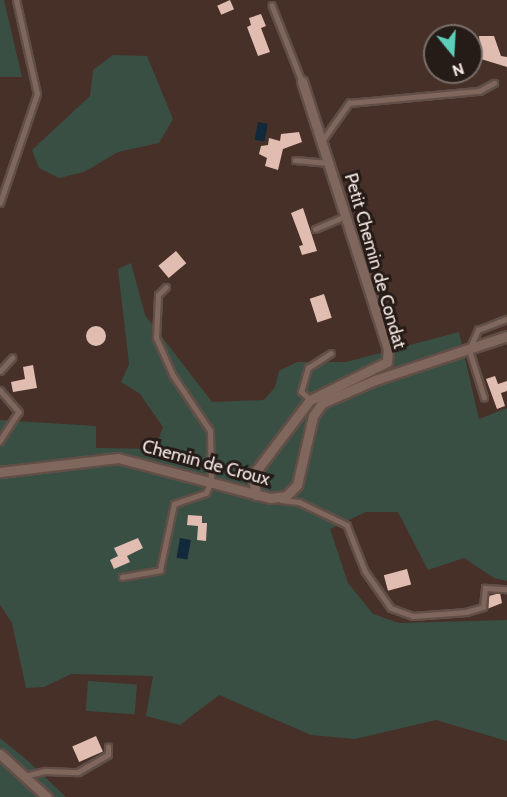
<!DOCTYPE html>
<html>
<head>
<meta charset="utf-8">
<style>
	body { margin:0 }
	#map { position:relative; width:507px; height:797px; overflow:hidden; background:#463028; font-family:Cabin,sans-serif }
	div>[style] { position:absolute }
	.green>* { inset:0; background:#394f44; transform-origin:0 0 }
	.water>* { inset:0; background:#11293b; transform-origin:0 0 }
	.building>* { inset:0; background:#e0bdb0; transform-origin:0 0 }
	.round { border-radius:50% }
	.roads { filter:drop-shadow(2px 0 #614f47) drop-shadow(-2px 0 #614f47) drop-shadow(0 2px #614f47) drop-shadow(0 -2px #614f47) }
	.lane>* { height:4.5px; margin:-2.25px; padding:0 2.25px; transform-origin:2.25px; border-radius:2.25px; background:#80675e }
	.street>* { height:9px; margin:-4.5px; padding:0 4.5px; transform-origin:4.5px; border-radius:4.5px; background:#80675e }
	span { translate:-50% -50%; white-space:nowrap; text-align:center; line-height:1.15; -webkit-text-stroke:6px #251b17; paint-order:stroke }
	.street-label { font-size:18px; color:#f8eae4 }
	.north { position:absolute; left:423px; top:24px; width:60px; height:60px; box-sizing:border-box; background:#251b17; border:2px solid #796e69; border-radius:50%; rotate:162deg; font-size:16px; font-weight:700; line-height:24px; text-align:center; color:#f8eae4 }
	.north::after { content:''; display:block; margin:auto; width:21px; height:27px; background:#5cceba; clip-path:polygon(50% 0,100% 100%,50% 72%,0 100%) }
</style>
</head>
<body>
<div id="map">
	<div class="green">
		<div style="clip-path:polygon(0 0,4px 0,22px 77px,0 77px)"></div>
		<div style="clip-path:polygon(113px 55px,147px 56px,173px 119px,159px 143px,118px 152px,84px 172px,59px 178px,39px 168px,32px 150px,90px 96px,93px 70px)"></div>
		<div style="clip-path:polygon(131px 263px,145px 315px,212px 402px,264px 400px,275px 387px,279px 371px,297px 362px,346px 362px,459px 332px,479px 419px,507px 408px,507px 581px,494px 578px,464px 558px,428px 570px,398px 512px,366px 512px,330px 529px,348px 583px,373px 614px,399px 623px,507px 620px,507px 741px,436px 720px,355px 739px,311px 735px,219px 695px,180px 725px,146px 716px,153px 676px,71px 674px,44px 687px,26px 688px,12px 623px,0 605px,0 420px,96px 426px,96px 448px,155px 449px,163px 427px,140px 394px,121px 382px,129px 364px,118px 269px)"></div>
		<div style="left:88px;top:681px;width:49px;height:30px;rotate:4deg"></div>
		<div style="clip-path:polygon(0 738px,28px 761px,66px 797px,0 797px)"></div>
	</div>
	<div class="water">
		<div style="left:258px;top:122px;width:10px;height:18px;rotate:11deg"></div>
		<div style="left:180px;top:538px;width:11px;height:20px;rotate:10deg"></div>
	</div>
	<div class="building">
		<div style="left:230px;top:0;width:10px;height:14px;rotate:66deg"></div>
		<div style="clip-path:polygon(261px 14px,266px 26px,261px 28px,270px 52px,258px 56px,247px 27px,251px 25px,249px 18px)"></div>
		<div style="clip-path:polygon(479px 36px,494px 36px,501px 56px,507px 57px,507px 67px,481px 59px)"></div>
		<div style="clip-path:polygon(299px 132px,302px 142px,283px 149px,278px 170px,265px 166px,267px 158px,259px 154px,261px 146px,268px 145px,269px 138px,280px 141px,281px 134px)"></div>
		<div style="clip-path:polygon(303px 208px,317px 251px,302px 255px,299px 246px,303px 245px,291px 213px)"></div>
		<div style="left:176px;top:251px;width:16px;height:23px;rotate:50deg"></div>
		<div style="left:324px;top:294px;width:25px;height:15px;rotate:72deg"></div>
		<div class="round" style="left:86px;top:326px;width:20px;height:20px"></div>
		<div style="clip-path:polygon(33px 365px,37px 388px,13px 392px,11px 382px,25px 379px,23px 367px)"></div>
		<div style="clip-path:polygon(495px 376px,498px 384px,507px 381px,507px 391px,501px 393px,505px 406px,497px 409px,486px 379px)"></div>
		<div style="clip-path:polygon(188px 515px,202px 516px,202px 523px,207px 523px,206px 541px,197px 540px,198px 526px,187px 525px)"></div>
		<div style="clip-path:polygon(138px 538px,143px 548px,127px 556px,130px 562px,114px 569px,110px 560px,118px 556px,114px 548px)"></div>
		<div style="left:407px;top:569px;width:16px;height:24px;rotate:75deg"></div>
		<div style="clip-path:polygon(500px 593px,502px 603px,487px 609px,489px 596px)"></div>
		<div style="left:96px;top:736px;width:17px;height:26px;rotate:66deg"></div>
	</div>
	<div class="roads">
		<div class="lane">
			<div style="left:272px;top:5px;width:82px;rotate:68.5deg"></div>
			<div style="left:322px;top:141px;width:47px;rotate:-54.6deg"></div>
			<div style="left:349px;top:103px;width:131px;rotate:-5.3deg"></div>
			<div style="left:479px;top:91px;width:17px;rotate:-28deg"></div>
			<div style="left:295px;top:160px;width:34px;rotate:5deg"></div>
			<div style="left:0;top:203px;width:115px;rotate:-71.3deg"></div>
			<div style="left:37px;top:94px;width:96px;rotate:-102.6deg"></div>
			<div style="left:315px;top:229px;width:34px;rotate:-23deg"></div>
			<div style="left:0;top:371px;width:18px;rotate:-47deg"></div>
			<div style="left:0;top:390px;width:29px;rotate:49deg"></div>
			<div style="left:19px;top:412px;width:35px;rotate:123deg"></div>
			<div style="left:484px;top:398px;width:50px;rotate:-107.4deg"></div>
			<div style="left:469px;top:350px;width:22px;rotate:-66deg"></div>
			<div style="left:478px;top:330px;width:31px;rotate:-21deg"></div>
			<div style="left:310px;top:400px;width:12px;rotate:-138deg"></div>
			<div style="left:301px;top:392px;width:25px;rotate:-74deg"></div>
			<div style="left:308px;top:368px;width:27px;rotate:-33deg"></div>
			<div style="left:281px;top:500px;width:18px;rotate:6deg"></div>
			<div style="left:299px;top:502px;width:53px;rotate:25.6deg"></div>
			<div style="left:347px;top:525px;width:49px;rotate:68.6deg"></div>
			<div style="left:365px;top:571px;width:45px;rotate:54.9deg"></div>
			<div style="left:391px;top:608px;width:23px;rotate:20deg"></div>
			<div style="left:413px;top:616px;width:53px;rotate:-4.3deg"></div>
			<div style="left:466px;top:612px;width:18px;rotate:-16deg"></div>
			<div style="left:483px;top:607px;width:19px;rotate:-84deg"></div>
			<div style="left:485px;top:588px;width:22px;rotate:3deg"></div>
			<div style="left:122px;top:577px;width:39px;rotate:-10deg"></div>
			<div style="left:160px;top:570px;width:67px;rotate:-78deg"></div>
			<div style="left:174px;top:504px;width:34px;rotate:-19deg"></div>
			<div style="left:206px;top:493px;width:12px;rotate:-66deg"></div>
			<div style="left:211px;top:482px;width:51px;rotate:-91.1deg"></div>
			<div style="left:210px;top:431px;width:66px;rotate:-123.9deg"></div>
			<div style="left:173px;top:376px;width:42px;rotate:-114.1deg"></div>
			<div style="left:156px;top:338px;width:43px;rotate:-87.3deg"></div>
			<div style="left:158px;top:295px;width:11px;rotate:-45deg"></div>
			<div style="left:25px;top:776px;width:21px;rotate:-14deg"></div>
			<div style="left:45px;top:771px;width:33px;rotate:2deg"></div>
			<div style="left:78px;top:772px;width:34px;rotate:-30deg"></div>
			<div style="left:108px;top:755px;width:8px;rotate:-90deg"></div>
		</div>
		<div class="street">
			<div style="left:0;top:472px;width:119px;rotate:-6.8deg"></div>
			<div style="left:118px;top:458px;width:157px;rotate:14.7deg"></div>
			<div style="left:270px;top:498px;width:16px;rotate:-7deg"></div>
			<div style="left:286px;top:496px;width:16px;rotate:-45deg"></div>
			<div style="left:297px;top:485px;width:71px;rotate:-76.9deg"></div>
			<div style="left:313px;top:416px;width:16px;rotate:-55deg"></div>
			<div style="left:322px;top:403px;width:58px;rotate:-23.5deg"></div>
			<div style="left:375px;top:380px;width:139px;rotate:-18.4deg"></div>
			<div style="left:256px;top:495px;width:20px;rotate:-99deg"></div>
			<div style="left:253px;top:475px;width:94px;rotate:-52.8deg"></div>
			<div style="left:310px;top:400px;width:86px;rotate:-26.3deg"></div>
			<div style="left:387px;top:362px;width:13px;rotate:-86deg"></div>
			<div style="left:388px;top:349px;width:281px;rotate:-107.8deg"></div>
			<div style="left:0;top:754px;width:64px;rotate:42.5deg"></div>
		</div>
	</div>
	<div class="street-label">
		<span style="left:375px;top:261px;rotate:74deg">Petit Chemin de Condat</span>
		<span style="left:206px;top:463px;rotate:15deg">Chemin de Croux</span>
	</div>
	<div class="north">N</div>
</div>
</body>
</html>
